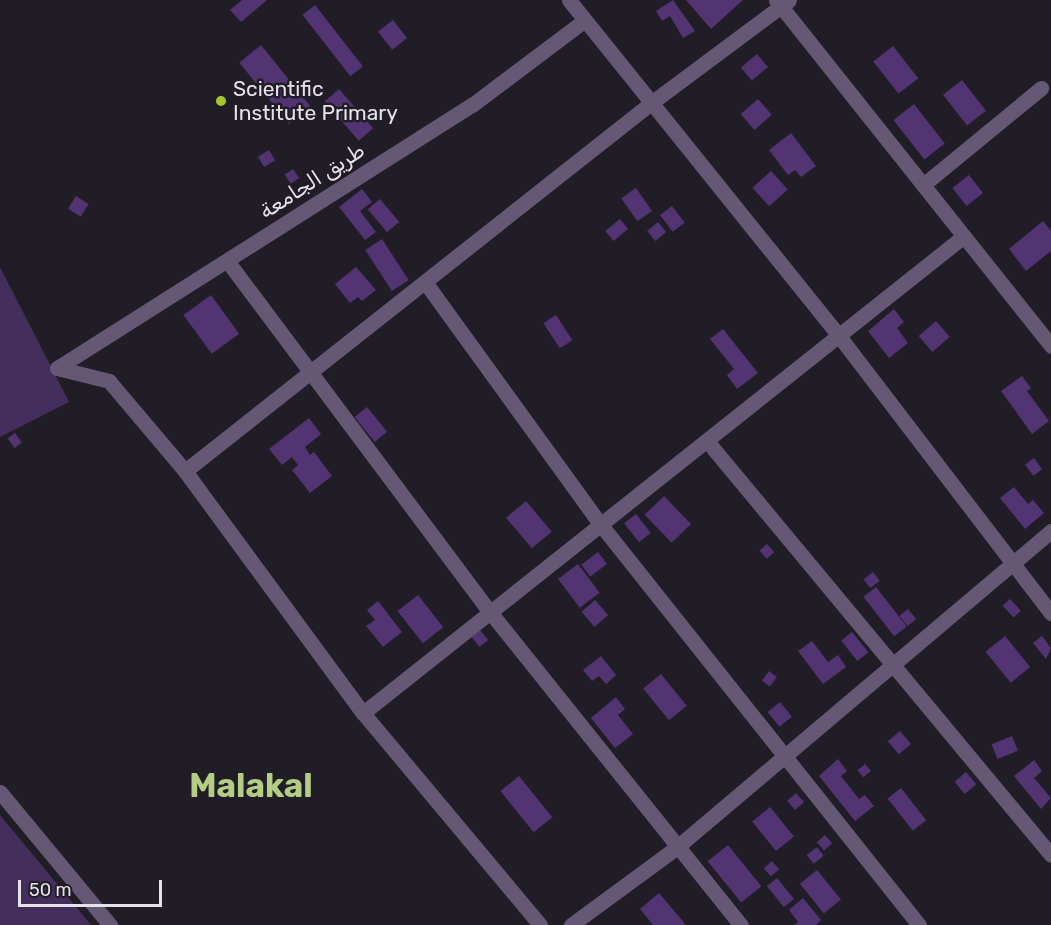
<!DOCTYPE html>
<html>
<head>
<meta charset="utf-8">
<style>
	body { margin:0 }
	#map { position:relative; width:1051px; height:925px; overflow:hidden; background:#211d27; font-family:Rubik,"Noto Sans Arabic",sans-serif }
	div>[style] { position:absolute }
	.green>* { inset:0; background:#442f5c }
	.building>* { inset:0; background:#513471; transform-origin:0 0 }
	.minor>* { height:15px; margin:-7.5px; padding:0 7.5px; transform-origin:7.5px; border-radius:7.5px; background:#645874 }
	.dots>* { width:16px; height:16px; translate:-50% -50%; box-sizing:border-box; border:3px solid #211d27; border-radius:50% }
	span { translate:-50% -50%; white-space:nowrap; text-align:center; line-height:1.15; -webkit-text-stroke:5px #211d27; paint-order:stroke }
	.poi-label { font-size:21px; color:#e5e2e9 }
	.left { translate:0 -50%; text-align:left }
	.street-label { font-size:21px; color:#e5e2e9 }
	.town-label { font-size:33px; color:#b4cd84; font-weight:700 }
	.scale { position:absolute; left:18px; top:880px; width:144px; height:27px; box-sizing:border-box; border:3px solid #e5e2e9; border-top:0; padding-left:8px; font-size:18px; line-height:21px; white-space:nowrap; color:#e5e2e9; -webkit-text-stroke:4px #211d27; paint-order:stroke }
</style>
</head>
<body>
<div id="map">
	<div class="green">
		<div style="clip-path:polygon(0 267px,69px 402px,0 437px)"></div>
		<div style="clip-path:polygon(0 815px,91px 925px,0 925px)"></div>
	</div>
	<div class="building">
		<div style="clip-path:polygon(242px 0,267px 0,241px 22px,230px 10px)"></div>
		<div style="clip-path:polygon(673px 0,695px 31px,683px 38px,670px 16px,662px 21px,656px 11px)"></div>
		<div style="clip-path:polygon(686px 0,743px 0,711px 29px)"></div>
		<div style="left:315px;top:5px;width:78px;height:16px;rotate:52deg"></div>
		<div style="left:393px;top:20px;width:23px;height:19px;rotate:52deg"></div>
		<div style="left:261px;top:45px;width:79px;height:28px;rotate:51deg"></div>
		<div style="left:893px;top:46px;width:41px;height:25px;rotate:52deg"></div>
		<div style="left:757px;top:54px;width:17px;height:21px;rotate:50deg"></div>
		<div style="left:962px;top:80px;width:39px;height:24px;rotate:52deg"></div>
		<div style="left:339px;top:89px;width:52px;height:19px;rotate:49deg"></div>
		<div style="left:758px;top:99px;width:21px;height:23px;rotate:49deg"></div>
		<div style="left:914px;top:104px;width:50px;height:26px;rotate:52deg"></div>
		<div style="clip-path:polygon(791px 133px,816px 166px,801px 177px,795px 170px,788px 175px,769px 150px)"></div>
		<div style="left:269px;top:150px;width:12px;height:13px;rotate:59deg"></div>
		<div style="left:293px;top:169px;width:11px;height:10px;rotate:56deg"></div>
		<div style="left:771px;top:171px;width:25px;height:25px;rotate:48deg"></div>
		<div style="left:969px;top:175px;width:23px;height:21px;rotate:52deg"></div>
		<div style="left:636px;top:188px;width:28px;height:18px;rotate:55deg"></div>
		<div style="clip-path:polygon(362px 189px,372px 202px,360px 211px,376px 232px,365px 240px,339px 207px)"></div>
		<div style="left:76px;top:196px;width:15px;height:15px;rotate:32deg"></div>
		<div style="left:380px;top:199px;width:30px;height:16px;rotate:50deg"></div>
		<div style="left:672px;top:206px;width:21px;height:15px;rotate:53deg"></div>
		<div style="left:620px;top:219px;width:13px;height:19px;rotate:51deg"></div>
		<div style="clip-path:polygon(1043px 221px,1051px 231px,1051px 251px,1026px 271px,1009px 249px)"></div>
		<div style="left:658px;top:222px;width:13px;height:14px;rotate:51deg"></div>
		<div style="left:382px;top:239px;width:49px;height:20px;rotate:57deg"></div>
		<div style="clip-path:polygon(356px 267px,376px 290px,362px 301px,358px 297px,350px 303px,335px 284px)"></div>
		<div style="left:211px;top:295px;width:48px;height:34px;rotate:54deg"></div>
		<div style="clip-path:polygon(894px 309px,904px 322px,897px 328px,908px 343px,889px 358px,868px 331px)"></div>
		<div style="left:556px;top:315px;width:30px;height:15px;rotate:57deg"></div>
		<div style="left:936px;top:321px;width:21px;height:23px;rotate:49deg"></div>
		<div style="clip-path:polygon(723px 329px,758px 373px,737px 389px,727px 375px,734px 369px,710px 339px)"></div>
		<div style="clip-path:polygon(1022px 376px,1031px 388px,1027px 391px,1049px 421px,1032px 434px,1001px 391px)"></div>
		<div style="left:367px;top:407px;width:32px;height:16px;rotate:51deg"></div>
		<div style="clip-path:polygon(309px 418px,321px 434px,305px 447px,310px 455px,314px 452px,332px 476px,310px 493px,292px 470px,298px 465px,292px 457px,282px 465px,269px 449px)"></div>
		<div style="left:15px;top:433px;width:12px;height:9px;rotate:55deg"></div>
		<div style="left:1034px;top:458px;width:14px;height:11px;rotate:54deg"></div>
		<div style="clip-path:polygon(1014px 487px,1028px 504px,1033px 500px,1044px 513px,1025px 529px,1000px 498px)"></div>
		<div style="left:664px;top:496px;width:39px;height:27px;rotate:46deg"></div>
		<div style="left:526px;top:501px;width:40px;height:26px;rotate:50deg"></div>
		<div style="left:636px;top:514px;width:24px;height:15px;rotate:52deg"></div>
		<div style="left:767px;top:544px;width:11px;height:10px;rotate:49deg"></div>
		<div style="left:598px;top:552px;width:15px;height:21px;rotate:53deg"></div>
		<div style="left:578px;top:564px;width:36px;height:25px;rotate:53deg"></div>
		<div style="left:873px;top:572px;width:11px;height:12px;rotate:52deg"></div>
		<div style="left:876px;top:587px;width:50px;height:16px;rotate:52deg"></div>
		<div style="left:418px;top:595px;width:41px;height:26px;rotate:52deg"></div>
		<div style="left:1010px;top:599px;width:16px;height:10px;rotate:47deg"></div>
		<div style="left:595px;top:600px;width:20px;height:18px;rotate:49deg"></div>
		<div style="clip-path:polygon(378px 601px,402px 632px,383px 647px,366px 626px,375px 620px,367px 610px)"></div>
		<div style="left:908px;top:609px;width:13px;height:11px;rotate:51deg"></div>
		<div style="left:480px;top:630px;width:13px;height:11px;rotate:51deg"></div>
		<div style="left:852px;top:632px;width:26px;height:14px;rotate:51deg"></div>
		<div style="left:1005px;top:636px;width:40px;height:25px;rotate:51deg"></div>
		<div style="clip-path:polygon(1042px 636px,1051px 648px,1046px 659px,1033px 643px)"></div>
		<div style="clip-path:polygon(812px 641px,828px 662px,838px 655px,846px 667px,823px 684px,798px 651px)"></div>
		<div style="clip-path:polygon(601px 656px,616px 675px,606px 684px,599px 676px,592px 681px,583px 670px)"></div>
		<div style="left:769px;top:671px;width:10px;height:12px;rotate:37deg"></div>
		<div style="left:661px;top:674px;width:41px;height:23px;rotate:51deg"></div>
		<div style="clip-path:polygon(616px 697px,625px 709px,618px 715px,633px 734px,615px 748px,591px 718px)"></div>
		<div style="left:780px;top:702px;width:19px;height:16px;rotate:51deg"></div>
		<div style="left:900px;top:731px;width:17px;height:16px;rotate:50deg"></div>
		<div style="left:1012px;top:736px;width:16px;height:22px;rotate:68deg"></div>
		<div style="clip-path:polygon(838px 759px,847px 771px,841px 776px,859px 799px,865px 795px,874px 806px,855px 821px,819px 776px)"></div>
		<div style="clip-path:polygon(1034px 760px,1042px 771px,1034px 778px,1051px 798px,1041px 809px,1014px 776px)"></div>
		<div style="left:865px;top:764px;width:9px;height:10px;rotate:49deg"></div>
		<div style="left:966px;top:772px;width:16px;height:15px;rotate:50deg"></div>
		<div style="left:519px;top:776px;width:53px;height:24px;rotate:51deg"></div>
		<div style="left:901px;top:788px;width:41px;height:17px;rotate:52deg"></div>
		<div style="left:796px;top:793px;width:12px;height:12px;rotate:48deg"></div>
		<div style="left:770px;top:807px;width:38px;height:23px;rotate:51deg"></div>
		<div style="left:825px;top:835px;width:11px;height:11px;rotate:49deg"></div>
		<div style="left:728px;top:845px;width:53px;height:26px;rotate:51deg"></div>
		<div style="left:817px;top:847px;width:11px;height:13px;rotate:52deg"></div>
		<div style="left:772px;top:861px;width:11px;height:11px;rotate:49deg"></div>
		<div style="left:817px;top:870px;width:38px;height:22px;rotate:51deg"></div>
		<div style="left:777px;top:878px;width:27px;height:13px;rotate:51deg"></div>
		<div style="clip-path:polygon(659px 893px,686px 925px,653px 925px,640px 909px)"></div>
		<div style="clip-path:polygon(803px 898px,821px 920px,816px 925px,794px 925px,798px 922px,789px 910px)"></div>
	</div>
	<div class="minor">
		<div style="left:569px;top:0;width:431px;rotate:51.2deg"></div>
		<div style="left:839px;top:336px;width:349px;rotate:52.6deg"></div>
		<div style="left:776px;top:0;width:442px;rotate:51.5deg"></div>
		<div style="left:923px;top:185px;width:153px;rotate:-39.4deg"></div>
		<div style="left:228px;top:262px;width:437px;rotate:53.2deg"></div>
		<div style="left:490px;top:612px;width:401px;rotate:51.3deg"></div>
		<div style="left:425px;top:282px;width:300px;rotate:54.1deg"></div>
		<div style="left:601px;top:525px;width:511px;rotate:51.52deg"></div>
		<div style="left:57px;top:368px;width:54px;rotate:14deg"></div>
		<div style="left:109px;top:381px;width:118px;rotate:49.8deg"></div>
		<div style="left:185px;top:471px;width:300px;rotate:53.7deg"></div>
		<div style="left:363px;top:713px;width:276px;rotate:50.1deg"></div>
		<div style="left:57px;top:368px;width:491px;rotate:-32.4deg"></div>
		<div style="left:472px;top:105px;width:141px;rotate:-37deg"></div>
		<div style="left:707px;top:441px;width:538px;rotate:50.28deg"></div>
		<div style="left:185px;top:471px;width:594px;rotate:-38.3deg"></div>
		<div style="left:651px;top:103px;width:172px;rotate:-36.7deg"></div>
		<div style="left:363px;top:713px;width:767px;rotate:-38.44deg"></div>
		<div style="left:0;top:792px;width:173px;rotate:50.4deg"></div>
		<div style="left:571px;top:925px;width:132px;rotate:-36.3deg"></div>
		<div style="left:677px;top:847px;width:490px;rotate:-40.2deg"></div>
	</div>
	<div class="dots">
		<div style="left:221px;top:101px;background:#a0ca2c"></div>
	</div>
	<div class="poi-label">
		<span class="left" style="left:233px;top:101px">Scientific<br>Institute Primary</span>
	</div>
	<div class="street-label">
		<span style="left:312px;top:181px;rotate:-33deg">طريق الجامعة</span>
	</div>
	<div class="town-label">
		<span style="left:251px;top:786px">Malakal</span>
	</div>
	<div class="scale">50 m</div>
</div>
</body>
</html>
